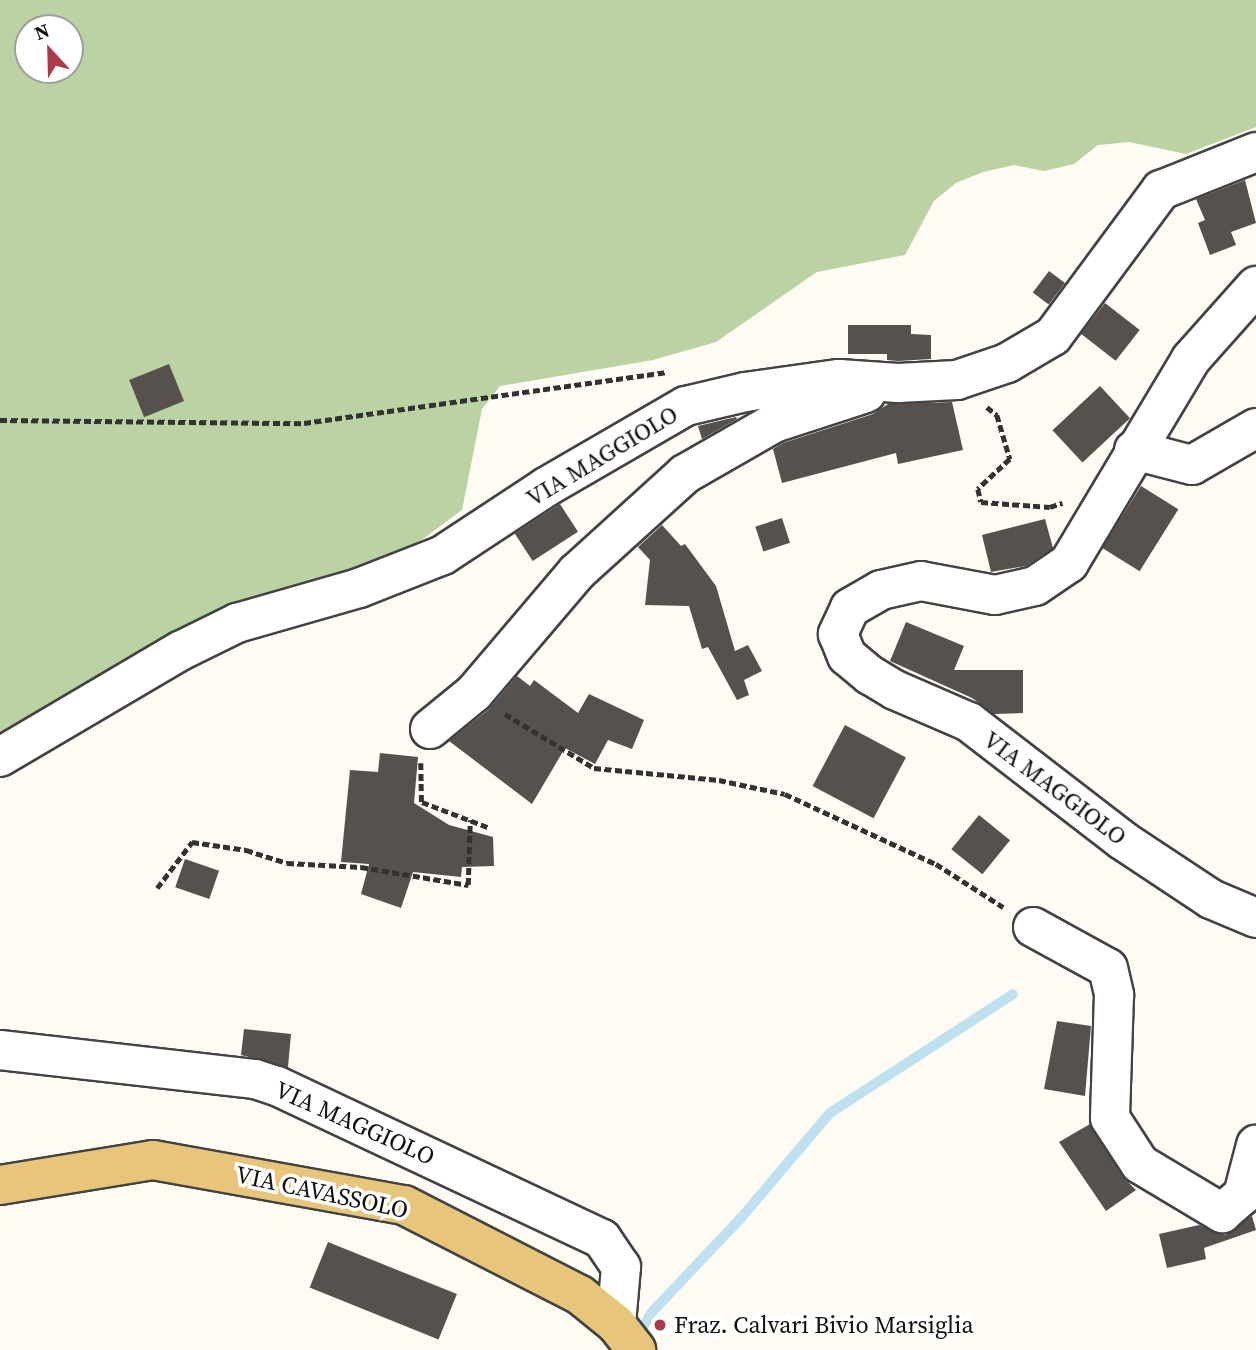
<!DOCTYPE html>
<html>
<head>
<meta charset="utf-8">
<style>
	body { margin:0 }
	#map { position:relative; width:1256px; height:1350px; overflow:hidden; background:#fdfbf4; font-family:"Source Serif 4",serif }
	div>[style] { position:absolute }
	.forest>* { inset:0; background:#bbd3a2 }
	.stream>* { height:10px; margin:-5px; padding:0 5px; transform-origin:5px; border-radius:5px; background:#bfe0ef }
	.building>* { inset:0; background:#57514e; transform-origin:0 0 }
	.path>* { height:4.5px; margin-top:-2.25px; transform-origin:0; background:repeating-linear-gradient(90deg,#323232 0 7px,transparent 0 10.5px) }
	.roads { filter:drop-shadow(2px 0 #434343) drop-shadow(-2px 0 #434343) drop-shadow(0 2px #434343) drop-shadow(0 -2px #434343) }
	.minor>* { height:38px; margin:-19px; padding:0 19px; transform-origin:19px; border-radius:19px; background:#fff }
	.major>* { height:38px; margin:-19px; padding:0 19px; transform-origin:19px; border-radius:19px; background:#e7c67b }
	.dots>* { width:19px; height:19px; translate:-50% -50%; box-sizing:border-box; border:4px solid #fff; border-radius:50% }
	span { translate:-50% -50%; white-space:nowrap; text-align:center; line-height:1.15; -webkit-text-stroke:7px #fff; paint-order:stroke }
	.street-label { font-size:24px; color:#101010 }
	.poi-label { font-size:24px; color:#101010 }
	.left { translate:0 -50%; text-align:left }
	.north { position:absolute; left:14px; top:14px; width:70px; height:70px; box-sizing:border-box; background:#fff; border:2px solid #9f9f9f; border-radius:50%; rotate:338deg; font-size:19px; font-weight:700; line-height:28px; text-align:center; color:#101010 }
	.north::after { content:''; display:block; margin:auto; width:24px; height:32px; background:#af3946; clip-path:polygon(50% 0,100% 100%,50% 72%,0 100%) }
</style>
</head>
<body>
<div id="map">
	<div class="forest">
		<div style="clip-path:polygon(evenodd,0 0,1256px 0,1256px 127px,1186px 154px,1129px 142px,1098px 145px,1074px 164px,1044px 171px,1014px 165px,983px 172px,956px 183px,934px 201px,905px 255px,817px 272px,716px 342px,653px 360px,500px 386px,482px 409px,462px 510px,412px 547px,0 746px,0 0,28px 28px,70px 28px,70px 70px,28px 70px,28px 28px)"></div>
	</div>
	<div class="stream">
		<div style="left:637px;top:1337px;width:29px;rotate:-59deg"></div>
		<div style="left:652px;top:1312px;width:128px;rotate:-46.6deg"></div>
		<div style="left:740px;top:1219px;width:139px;rotate:-49.7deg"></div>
		<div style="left:830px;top:1113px;width:218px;rotate:-33deg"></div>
	</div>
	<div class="building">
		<div style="clip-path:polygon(1245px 180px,1256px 223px,1231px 232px,1236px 245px,1210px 255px,1198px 223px,1205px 220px,1196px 199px)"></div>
		<div style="left:1049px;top:271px;width:20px;height:27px;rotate:37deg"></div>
		<div style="left:1105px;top:303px;width:44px;height:39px;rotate:38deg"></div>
		<div style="clip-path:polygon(848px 325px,911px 325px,911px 334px,931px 335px,931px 359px,898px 361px,887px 360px,887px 354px,848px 354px)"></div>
		<div style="left:169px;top:364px;width:40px;height:43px;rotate:68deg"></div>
		<div style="left:1100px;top:386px;width:44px;height:65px;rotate:47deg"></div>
		<div style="clip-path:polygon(952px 402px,963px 450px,898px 464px,896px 453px,782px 483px,773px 449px,783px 443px,873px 414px,888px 404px)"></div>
		<div style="clip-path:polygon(736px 417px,737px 419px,702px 439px,698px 426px)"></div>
		<div style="left:1141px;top:486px;width:44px;height:73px;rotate:32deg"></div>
		<div style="left:560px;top:504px;width:33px;height:54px;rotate:57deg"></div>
		<div style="left:782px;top:518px;width:26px;height:28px;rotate:72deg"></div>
		<div style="clip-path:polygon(1045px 519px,1053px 548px,1026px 566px,991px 572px,982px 535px)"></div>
		<div style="clip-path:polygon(662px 525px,681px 546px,685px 544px,716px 586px,735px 651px,748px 645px,762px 671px,744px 680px,749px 695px,737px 700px,708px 647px,702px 649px,689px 606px,645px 605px,650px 560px,638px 547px)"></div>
		<div style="clip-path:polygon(906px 622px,964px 646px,954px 670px,1023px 670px,1023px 713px,994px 714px,972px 698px,890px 661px)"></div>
		<div style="clip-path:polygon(517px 676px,530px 686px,534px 680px,578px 713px,589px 694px,644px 720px,632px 749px,608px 740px,595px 764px,565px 748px,532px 804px,449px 741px,488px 710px)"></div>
		<div style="left:845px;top:725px;width:69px;height:69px;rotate:28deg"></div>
		<div style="clip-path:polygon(380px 753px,418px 757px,414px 803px,449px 825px,493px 837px,494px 866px,462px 867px,461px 877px,413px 872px,401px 908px,361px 894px,369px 864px,341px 862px,350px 770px,378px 772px)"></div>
		<div style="left:979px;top:815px;width:40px;height:44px;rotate:39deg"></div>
		<div style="left:185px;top:859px;width:36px;height:30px;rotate:19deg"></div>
		<div style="clip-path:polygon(1057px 1021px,1091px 1026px,1085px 1096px,1044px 1089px)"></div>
		<div style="clip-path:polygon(244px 1029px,291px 1034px,288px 1067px,241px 1055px)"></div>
		<div style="clip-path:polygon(1090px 1124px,1122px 1176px,1136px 1190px,1106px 1211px,1059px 1142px)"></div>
		<div style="clip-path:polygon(1252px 1216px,1256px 1230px,1204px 1248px,1206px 1259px,1167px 1268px,1159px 1234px,1199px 1225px,1225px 1235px)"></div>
		<div style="left:328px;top:1242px;width:139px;height:49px;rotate:22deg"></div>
	</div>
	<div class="path">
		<div style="left:987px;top:407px;width:13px;rotate:39deg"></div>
		<div style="left:997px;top:415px;width:46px;rotate:73.5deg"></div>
		<div style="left:1010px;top:459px;width:44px;rotate:136.8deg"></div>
		<div style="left:978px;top:489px;width:13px;rotate:77deg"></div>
		<div style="left:981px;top:502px;width:69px;rotate:4.1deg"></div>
		<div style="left:1050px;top:507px;width:13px;rotate:-18deg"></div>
		<div style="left:0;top:420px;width:304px;rotate:0.6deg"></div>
		<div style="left:304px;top:423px;width:367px;rotate:-8deg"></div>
		<div style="left:505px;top:714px;width:104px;rotate:31.2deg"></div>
		<div style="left:594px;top:768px;width:126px;rotate:5.5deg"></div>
		<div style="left:719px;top:780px;width:67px;rotate:12deg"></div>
		<div style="left:785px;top:794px;width:166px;rotate:24.9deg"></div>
		<div style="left:936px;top:864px;width:80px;rotate:32.7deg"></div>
		<div style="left:421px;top:763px;width:39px;rotate:89deg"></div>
		<div style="left:422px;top:802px;width:73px;rotate:20.9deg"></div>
		<div style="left:157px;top:888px;width:58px;rotate:-52.7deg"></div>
		<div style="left:192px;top:842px;width:55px;rotate:8.4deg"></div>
		<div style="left:246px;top:850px;width:43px;rotate:17.6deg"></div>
		<div style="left:287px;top:863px;width:74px;rotate:3.1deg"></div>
		<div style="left:361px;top:867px;width:109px;rotate:9.5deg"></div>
		<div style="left:468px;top:885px;width:65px;rotate:-88.2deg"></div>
	</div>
	<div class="roads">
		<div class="minor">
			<div style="left:1256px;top:286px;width:98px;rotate:131.7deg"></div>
			<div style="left:1191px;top:359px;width:238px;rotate:120.9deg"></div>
			<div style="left:1069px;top:563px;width:41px;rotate:145.9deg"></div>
			<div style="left:1035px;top:586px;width:41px;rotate:167.3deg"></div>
			<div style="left:995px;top:595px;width:75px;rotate:-169.3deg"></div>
			<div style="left:921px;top:581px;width:41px;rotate:167.3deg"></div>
			<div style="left:881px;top:590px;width:36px;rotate:150deg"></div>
			<div style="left:850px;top:608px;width:29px;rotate:115deg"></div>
			<div style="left:838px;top:634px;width:24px;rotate:68deg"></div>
			<div style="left:847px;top:656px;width:30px;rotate:40deg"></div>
			<div style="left:870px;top:675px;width:29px;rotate:31deg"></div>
			<div style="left:895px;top:690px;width:81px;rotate:23.4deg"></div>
			<div style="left:969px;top:722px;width:193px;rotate:37.6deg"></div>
			<div style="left:1122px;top:840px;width:107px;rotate:33.5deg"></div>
			<div style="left:1211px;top:899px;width:49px;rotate:22.9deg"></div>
			<div style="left:1134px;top:450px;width:60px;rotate:14.5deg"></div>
			<div style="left:1192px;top:465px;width:74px;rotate:-30deg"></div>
			<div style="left:430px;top:729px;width:57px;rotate:-39.3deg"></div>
			<div style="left:474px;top:693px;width:159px;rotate:-49.6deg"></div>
			<div style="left:577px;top:572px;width:146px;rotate:-42.2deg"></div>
			<div style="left:685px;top:474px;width:103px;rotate:-29.8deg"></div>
			<div style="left:774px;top:423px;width:97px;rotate:-18.1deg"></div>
			<div style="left:0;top:757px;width:209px;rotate:-30.5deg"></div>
			<div style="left:180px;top:651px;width:64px;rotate:-26.2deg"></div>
			<div style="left:237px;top:623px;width:127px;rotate:-16deg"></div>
			<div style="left:359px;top:588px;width:90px;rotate:-21.4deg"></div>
			<div style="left:443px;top:555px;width:123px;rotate:-33.4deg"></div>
			<div style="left:546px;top:487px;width:162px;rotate:-30.1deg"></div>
			<div style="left:686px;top:406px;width:61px;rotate:-13.3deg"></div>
			<div style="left:745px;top:392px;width:95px;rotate:-7.9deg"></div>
			<div style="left:839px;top:379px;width:59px;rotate:3.9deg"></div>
			<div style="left:898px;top:383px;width:59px;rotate:-2.9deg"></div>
			<div style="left:957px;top:380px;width:53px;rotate:-18.8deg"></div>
			<div style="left:1007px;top:363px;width:53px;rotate:-30.4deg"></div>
			<div style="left:1053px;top:336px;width:182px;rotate:-53.5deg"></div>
			<div style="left:1161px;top:190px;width:102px;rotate:-21.8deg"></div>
			<div style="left:1033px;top:927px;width:85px;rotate:28.7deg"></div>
			<div style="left:1108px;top:968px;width:28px;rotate:77deg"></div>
			<div style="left:1114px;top:995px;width:123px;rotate:91.9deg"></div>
			<div style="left:1110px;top:1118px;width:55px;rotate:56.9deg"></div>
			<div style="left:1140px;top:1164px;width:96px;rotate:30.9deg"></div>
			<div style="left:1222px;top:1213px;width:28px;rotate:-41deg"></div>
			<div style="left:1243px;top:1195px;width:52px;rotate:-75.4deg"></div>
			<div style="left:0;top:1050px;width:257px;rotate:6.5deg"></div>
			<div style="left:255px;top:1079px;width:23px;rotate:18deg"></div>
			<div style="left:277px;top:1086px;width:359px;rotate:25.2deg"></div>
			<div style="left:602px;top:1239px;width:34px;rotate:56deg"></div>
			<div style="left:621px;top:1267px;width:57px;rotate:95deg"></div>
		</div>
		<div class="major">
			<div style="left:0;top:1185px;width:155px;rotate:-9.3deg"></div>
			<div style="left:153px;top:1160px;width:255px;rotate:10.2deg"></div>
			<div style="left:404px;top:1205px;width:198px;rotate:27.1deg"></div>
			<div style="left:580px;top:1295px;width:46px;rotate:38.9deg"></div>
			<div style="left:616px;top:1324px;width:33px;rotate:52deg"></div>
		</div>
	</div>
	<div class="dots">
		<div style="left:660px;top:1325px;background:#af3946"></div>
	</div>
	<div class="street-label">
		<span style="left:602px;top:456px;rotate:-31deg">VIA MAGGIOLO</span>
		<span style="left:1055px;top:788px;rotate:37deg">VIA MAGGIOLO</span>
		<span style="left:355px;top:1123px;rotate:24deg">VIA MAGGIOLO</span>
		<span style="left:322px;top:1192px;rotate:12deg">VIA CAVASSOLO</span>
	</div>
	<div class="poi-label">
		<span class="left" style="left:674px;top:1325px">Fraz. Calvari Bivio Marsiglia</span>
	</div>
	<div class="north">N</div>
</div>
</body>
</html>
